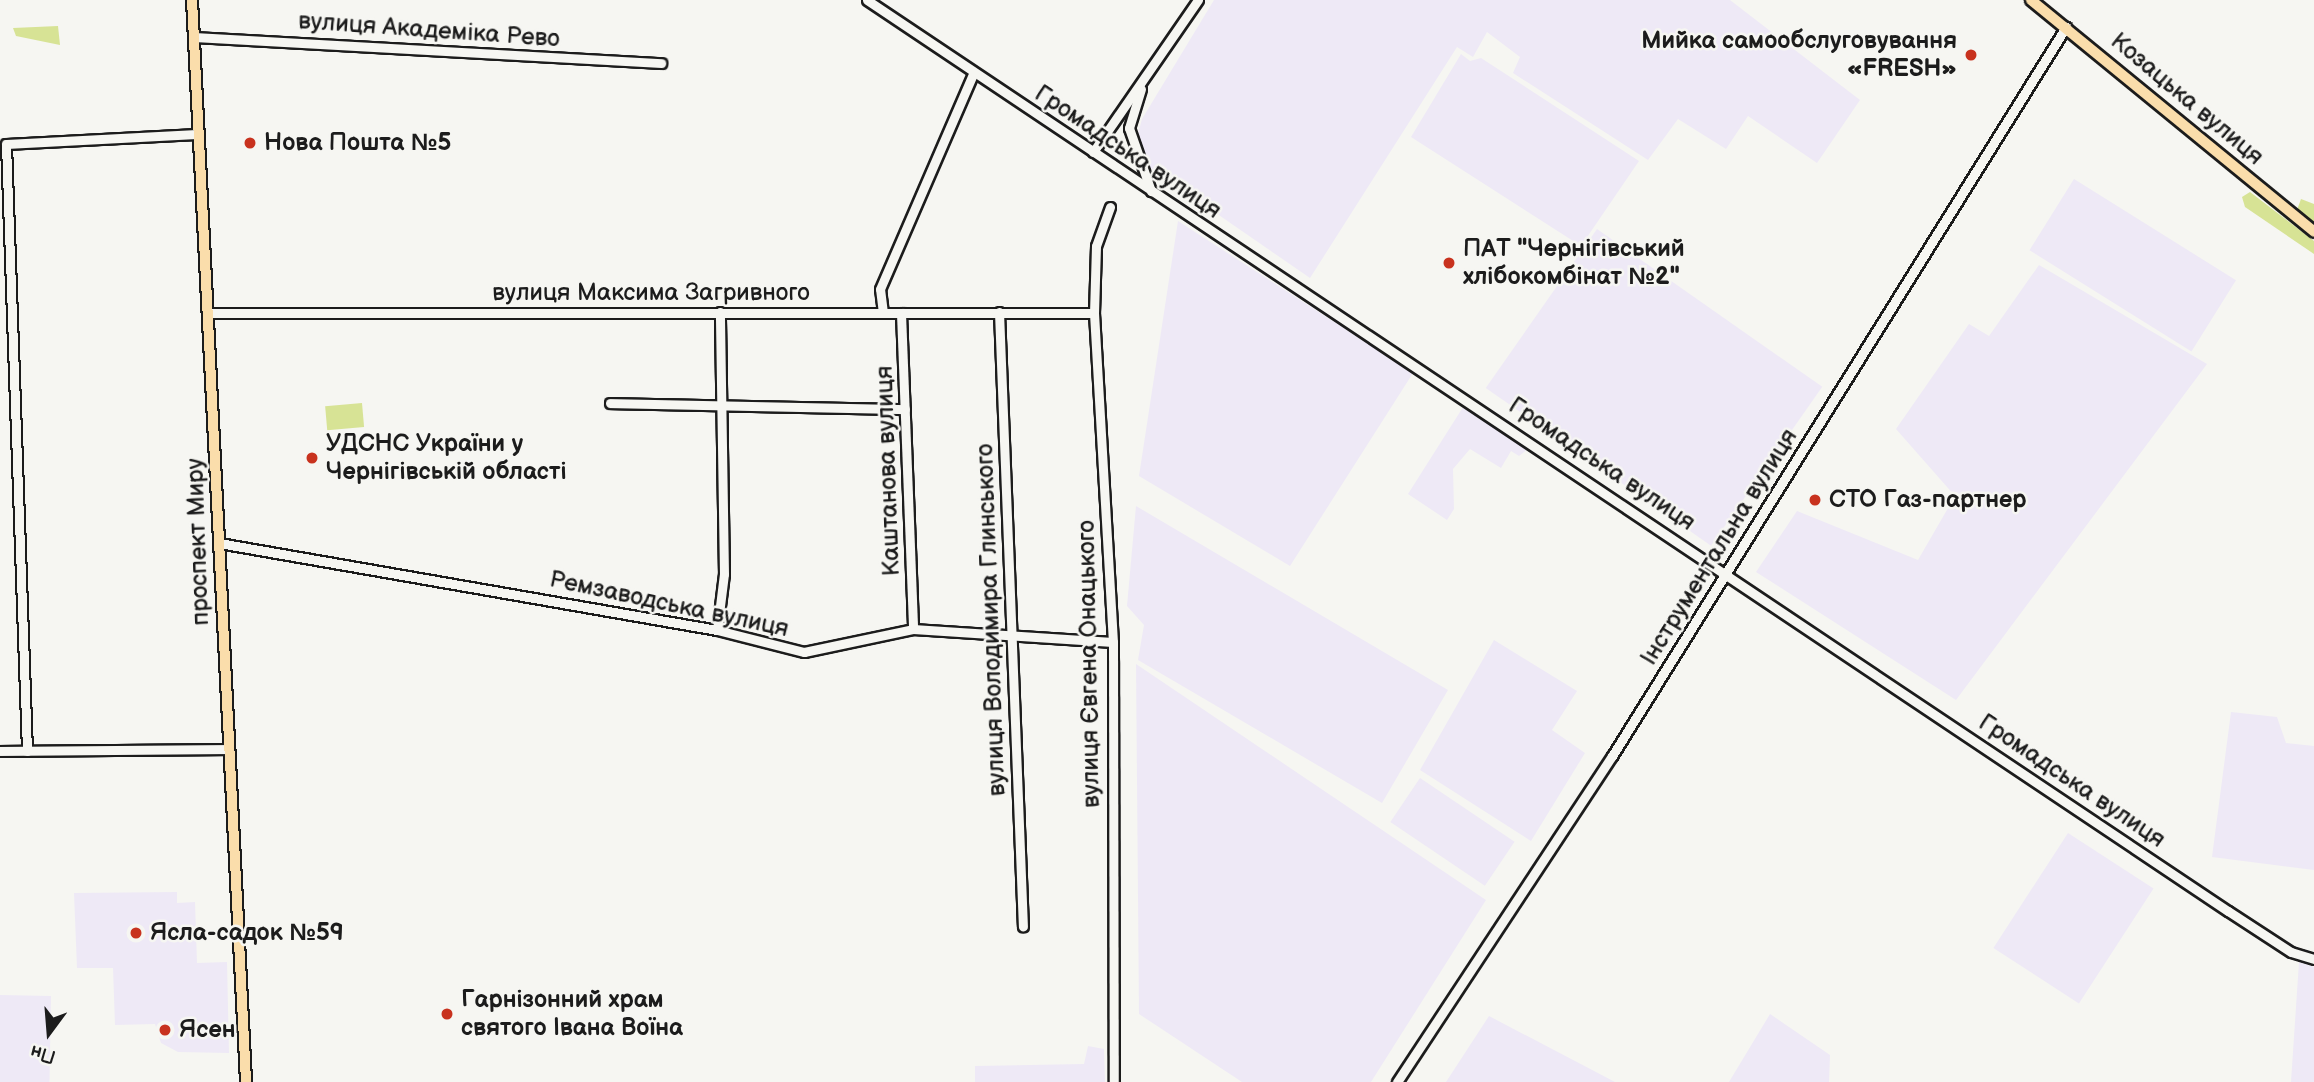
<!DOCTYPE html>
<html>
<head>
<meta charset="utf-8">
<style>
	body { margin:0 }
	#map { position:relative; width:2314px; height:1082px; overflow:hidden; background:#f6f6f2; font-family:"Balsamiq Sans",sans-serif }
	div>[style] { position:absolute }
	.built>* { inset:0; background:#eee9f6; transform-origin:0 0 }
	.green>* { inset:0; background:#d7e395; transform-origin:0 0 }
	.roads { filter:drop-shadow(2px 0 #1c1c1c) drop-shadow(-2px 0 #1c1c1c) drop-shadow(0 2px #1c1c1c) drop-shadow(0 -2px #1c1c1c) }
	.minor>* { height:9px; margin:-4.5px; padding:0 4.5px; transform-origin:4.5px; border-radius:4.5px; background:#f6f6f2 }
	.major>* { height:10px; margin:-5px; padding:0 5px; transform-origin:5px; border-radius:5px; background:#faddab }
	.dots>* { width:19px; height:19px; translate:-50% -50%; box-sizing:border-box; border:4px solid #f6f6f2; border-radius:50% }
	span { translate:-50% -50%; white-space:nowrap; text-align:center; line-height:1.15; -webkit-text-stroke:5px #f6f6f2; paint-order:stroke }
	.street-label { font-size:24px; color:#1c1c1c }
	.poi-label { font-size:24px; color:#1c1c1c; font-weight:700 }
	.right { translate:-100% -50%; text-align:right }
	.left { translate:0 -50%; text-align:left }
	.north { position:absolute; left:14px; top:998px; width:70px; height:70px; -webkit-text-stroke:5px #f6f6f2; paint-order:stroke; rotate:196deg; font-size:19px; font-weight:700; line-height:28px; text-align:center; color:#1c1c1c }
	.north::after { content:''; display:block; margin:auto; width:24px; height:32px; background:#1c1c1c; clip-path:polygon(50% 0,100% 100%,50% 72%,0 100%) }
</style>
</head>
<body>
<div id="map">
	<div class="built">
		<div style="clip-path:polygon(1214px 0,1730px 0,1860px 100px,1817px 163px,1748px 116px,1726px 149px,1678px 119px,1648px 160px,1513px 73px,1520px 57px,1487px 32px,1473px 57px,1457px 47px,1310px 278px,1142px 162px,1137px 137px,1142px 119px)"></div>
		<div style="clip-path:polygon(1461px 54px,1470px 61px,1481px 58px,1639px 161px,1581px 246px,1411px 137px)"></div>
		<div style="left:2074px;top:179px;width:191px;height:84px;rotate:32deg"></div>
		<div style="clip-path:polygon(1178px 221px,1413px 373px,1290px 566px,1139px 476px)"></div>
		<div style="left:1597px;top:229px;width:275px;height:194px;rotate:35deg"></div>
		<div style="clip-path:polygon(2039px 265px,2207px 364px,1956px 700px,1756px 572px,1797px 511px,1918px 560px,1955px 496px,1896px 429px,1969px 324px,1989px 336px)"></div>
		<div style="clip-path:polygon(1465px 404px,1529px 448px,1519px 456px,1511px 451px,1501px 468px,1470px 449px,1453px 469px,1454px 509px,1447px 520px,1408px 494px)"></div>
		<div style="clip-path:polygon(1136px 506px,1448px 690px,1382px 803px,1138px 660px,1144px 625px,1127px 606px)"></div>
		<div style="clip-path:polygon(1494px 640px,1577px 691px,1552px 730px,1585px 753px,1531px 841px,1420px 770px)"></div>
		<div style="clip-path:polygon(1136px 664px,1486px 900px,1371px 1082px,1242px 1082px,1139px 1014px)"></div>
		<div style="clip-path:polygon(2231px 712px,2277px 717px,2286px 743px,2314px 746px,2314px 870px,2212px 857px)"></div>
		<div style="left:1420px;top:778px;width:114px;height:53px;rotate:34deg"></div>
		<div style="left:2068px;top:833px;width:102px;height:137px;rotate:33deg"></div>
		<div style="clip-path:polygon(177px 892px,177px 903px,195px 902px,197px 963px,227px 962px,229px 1053px,178px 1052px,161px 1043px,155px 1024px,115px 1025px,113px 968px,77px 968px,74px 893px)"></div>
		<div style="clip-path:polygon(2299px 962px,2314px 967px,2314px 1082px,2291px 1082px)"></div>
		<div style="left:0;top:995px;width:51px;height:87px;rotate:1deg"></div>
		<div style="clip-path:polygon(1770px 1014px,1830px 1055px,1829px 1082px,1729px 1082px)"></div>
		<div style="clip-path:polygon(1489px 1016px,1615px 1082px,1446px 1082px)"></div>
		<div style="clip-path:polygon(1088px 1046px,1104px 1049px,1105px 1082px,975px 1082px,975px 1066px,1084px 1064px)"></div>
	</div>
	<div class="green">
		<div style="clip-path:polygon(58px 26px,60px 45px,16px 36px,13px 28px)"></div>
		<div style="clip-path:polygon(2250px 192px,2314px 241px,2314px 254px,2245px 207px,2242px 197px)"></div>
		<div style="clip-path:polygon(2301px 199px,2314px 204px,2314px 224px,2297px 210px)"></div>
		<div style="left:362px;top:403px;width:24px;height:37px;rotate:85deg"></div>
	</div>
	<div class="roads">
		<div class="minor">
			<div style="left:867px;top:0;width:1638px;rotate:33.8deg"></div>
			<div style="left:2228px;top:911px;width:75px;rotate:33.1deg"></div>
			<div style="left:2291px;top:952px;width:24px;rotate:17deg"></div>
			<div style="left:194px;top:37px;width:468px;rotate:3.2deg"></div>
			<div style="left:1141px;top:89px;width:41px;rotate:107.1deg"></div>
			<div style="left:1129px;top:128px;width:67px;rotate:70.8deg"></div>
			<div style="left:1093px;top:152px;width:185px;rotate:-55.4deg"></div>
			<div style="left:1110px;top:207px;width:41px;rotate:109.7deg"></div>
			<div style="left:1096px;top:246px;width:67px;rotate:91.7deg"></div>
			<div style="left:1094px;top:313px;width:330px;rotate:86.7deg"></div>
			<div style="left:1113px;top:642px;width:440px;rotate:89.9deg"></div>
			<div style="left:999px;top:312px;width:615px;rotate:87.77deg"></div>
			<div style="left:208px;top:313px;width:886px"></div>
			<div style="left:883px;top:313px;width:24px;rotate:-97deg"></div>
			<div style="left:880px;top:289px;width:236px;rotate:-66.6deg"></div>
			<div style="left:901px;top:313px;width:316px;rotate:87.8deg"></div>
			<div style="left:610px;top:403px;width:295px;rotate:1.2deg"></div>
			<div style="left:219px;top:543px;width:506px;rotate:9.91deg"></div>
			<div style="left:717px;top:630px;width:90px;rotate:14.2deg"></div>
			<div style="left:804px;top:652px;width:111px;rotate:-11.9deg"></div>
			<div style="left:913px;top:629px;width:200px;rotate:3.7deg"></div>
			<div style="left:717px;top:630px;width:56px;rotate:-82.9deg"></div>
			<div style="left:724px;top:574px;width:262px;rotate:-90.9deg"></div>
			<div style="left:0;top:751px;width:228px;rotate:-0.5deg"></div>
			<div style="left:27px;top:751px;width:607px;rotate:-91.98deg"></div>
			<div style="left:6px;top:144px;width:191px;rotate:-3deg"></div>
			<div style="left:1397px;top:1082px;width:391px;rotate:-56.6deg"></div>
			<div style="left:1612px;top:756px;width:859px;rotate:-58.09deg"></div>
		</div>
		<div class="major">
			<div style="left:192px;top:0;width:1083px;rotate:87.14deg"></div>
			<div style="left:2031px;top:0;width:366px;rotate:39.3deg"></div>
		</div>
	</div>
	<div class="dots">
		<div style="left:1971px;top:55px;background:#c8321e"></div>
		<div style="left:250px;top:143px;background:#c8321e"></div>
		<div style="left:1449px;top:263px;background:#c8321e"></div>
		<div style="left:312px;top:458px;background:#c8321e"></div>
		<div style="left:1815px;top:500px;background:#c8321e"></div>
		<div style="left:136px;top:933px;background:#c8321e"></div>
		<div style="left:447px;top:1014px;background:#c8321e"></div>
		<div style="left:165px;top:1030px;background:#c8321e"></div>
	</div>
	<div class="street-label">
		<span style="left:429px;top:30px;rotate:4deg">вулиця Академіка Рево</span>
		<span style="left:2187px;top:99px;rotate:40deg">Козацька вулиця</span>
		<span style="left:1128px;top:152px;rotate:34deg">Громадська вулиця</span>
		<span style="left:651px;top:293px">вулиця Максима Загривного</span>
		<span style="left:1602px;top:464px;rotate:34deg">Громадська вулиця</span>
		<span style="left:888px;top:471px;rotate:-92deg">Каштанова вулиця</span>
		<span style="left:198px;top:542px;rotate:-92deg">проспект Миру</span>
		<span style="left:1719px;top:547px;rotate:-58deg">Інструментальна вулиця</span>
		<span style="left:669px;top:604px;rotate:12deg">Ремзаводська вулиця</span>
		<span style="left:991px;top:620px;rotate:-92deg">вулиця Володимира Глинського</span>
		<span style="left:1089px;top:664px;rotate:-91deg">вулиця Євгена Онацького</span>
		<span style="left:2072px;top:781px;rotate:34deg">Громадська вулиця</span>
	</div>
	<div class="poi-label">
		<span class="right" style="left:1957px;top:55px">Мийка самообслуговування<br>«FRESH»</span>
		<span class="left" style="left:264px;top:143px">Нова Пошта №5</span>
		<span class="left" style="left:1463px;top:263px">ПАТ "Чернігівський<br>хлібокомбінат №2"</span>
		<span class="left" style="left:326px;top:458px">УДСНС України у<br>Чернігівській області</span>
		<span class="left" style="left:1829px;top:500px">СТО Газ-партнер</span>
		<span class="left" style="left:150px;top:933px">Ясла-садок №59</span>
		<span class="left" style="left:461px;top:1014px">Гарнізонний храм<br>святого Івана Воїна</span>
		<span class="left" style="left:179px;top:1030px">Ясен</span>
	</div>
	<div class="north">Пн</div>
</div>
</body>
</html>
